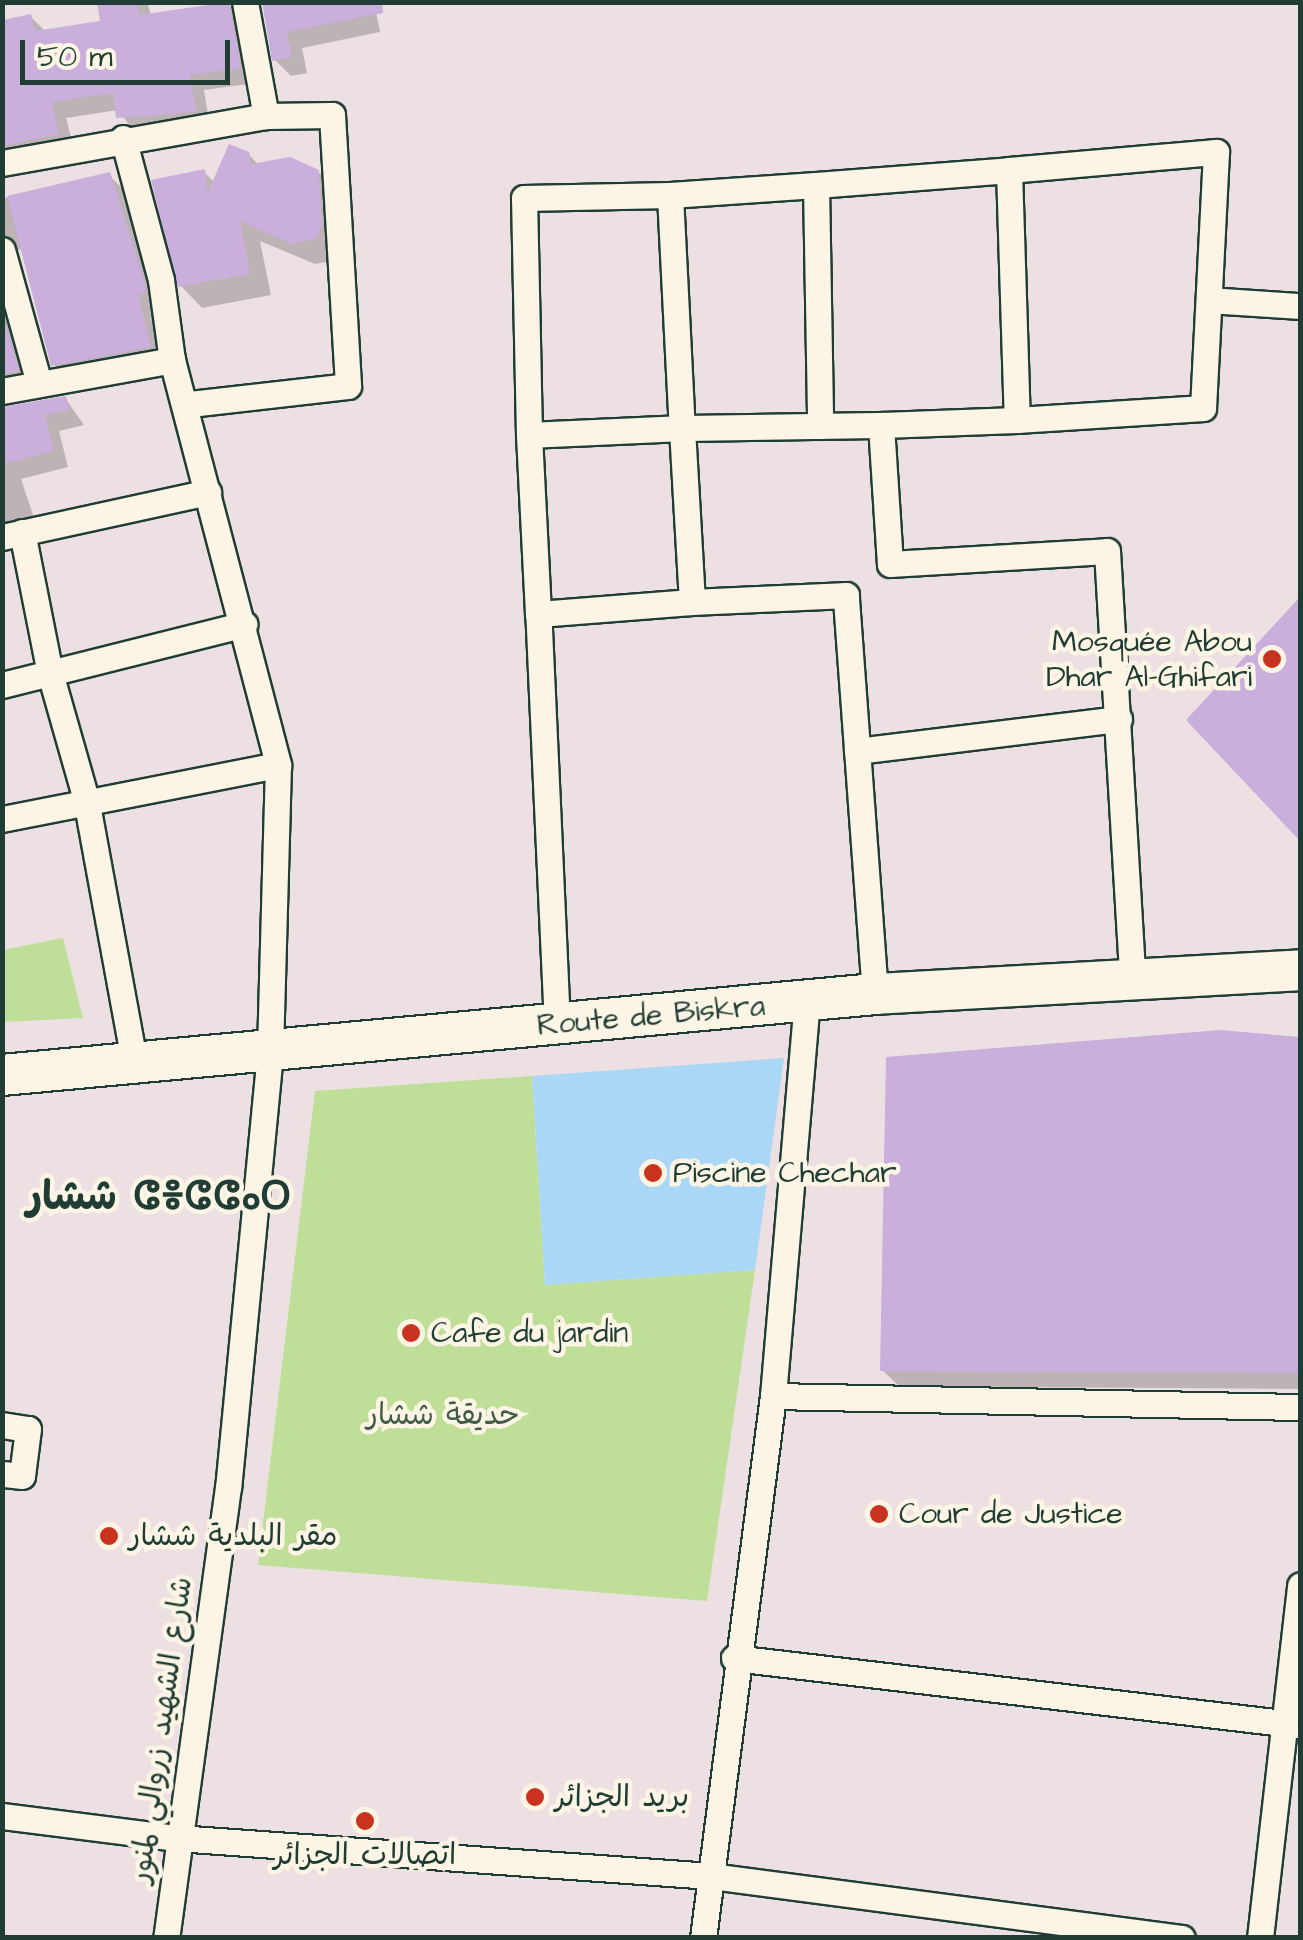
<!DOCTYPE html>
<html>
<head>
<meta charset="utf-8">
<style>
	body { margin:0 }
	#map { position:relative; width:1303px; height:1940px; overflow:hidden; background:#ede0e2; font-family:"Architects Daughter","Playpen Sans Arabic","Noto Sans Tifinagh",sans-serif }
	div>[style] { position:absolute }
	.green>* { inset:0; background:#bfde97 }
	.water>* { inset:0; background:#aad7f6 }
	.shadow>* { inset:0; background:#0003 }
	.building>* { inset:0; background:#caaedb }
	.roads { filter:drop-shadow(2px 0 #1f3d34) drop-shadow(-2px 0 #1f3d34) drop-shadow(0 2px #1f3d34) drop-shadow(0 -2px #1f3d34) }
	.minor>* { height:25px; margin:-12.5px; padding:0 12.5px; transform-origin:12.5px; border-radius:12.5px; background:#fcf5e5 }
	.primary>* { height:40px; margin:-20px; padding:0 20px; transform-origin:20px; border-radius:20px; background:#fcf5e5 }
	.dots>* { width:28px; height:28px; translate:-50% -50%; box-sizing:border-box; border:5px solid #fcf5e5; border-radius:50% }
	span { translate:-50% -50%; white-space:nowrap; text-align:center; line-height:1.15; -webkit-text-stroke:9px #fcf5e5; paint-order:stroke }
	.poi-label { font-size:30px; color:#1f3d34 }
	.right { translate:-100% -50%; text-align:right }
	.left { translate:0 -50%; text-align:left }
	.street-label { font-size:30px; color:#1f3d34 }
	.park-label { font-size:30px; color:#3f5d48 }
	.district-label { font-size:40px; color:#1f3d34; font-weight:700 }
	.frame { position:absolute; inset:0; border:5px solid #1f3d34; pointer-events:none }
	.scale { position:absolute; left:20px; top:40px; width:210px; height:45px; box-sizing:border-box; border:5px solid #1f3d34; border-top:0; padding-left:12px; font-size:30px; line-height:35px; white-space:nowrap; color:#1f3d34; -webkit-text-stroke:8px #fcf5e5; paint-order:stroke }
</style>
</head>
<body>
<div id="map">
	<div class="green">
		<div style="clip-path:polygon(63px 938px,83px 1018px,3px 1022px,3px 950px)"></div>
		<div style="clip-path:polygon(532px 1076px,545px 1285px,755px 1270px,707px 1601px,258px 1565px,315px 1091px)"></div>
	</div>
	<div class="water">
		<div style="clip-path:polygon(784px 1058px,755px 1270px,545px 1285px,532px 1076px)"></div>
	</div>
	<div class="shadow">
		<div style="clip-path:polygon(100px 2px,147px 2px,151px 15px,228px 4px,244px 20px,255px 83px,204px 90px,210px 127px,135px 132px,118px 110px,66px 118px,74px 149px,2px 165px,2px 42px,30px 16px,46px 32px,102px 23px)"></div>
		<div style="clip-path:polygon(264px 2px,374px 2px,380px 32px,302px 48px,307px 73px,291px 76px,275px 60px)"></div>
		<div style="clip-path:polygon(248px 154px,259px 165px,318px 172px,340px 194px,338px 260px,315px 264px,260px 241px,271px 295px,202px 308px,181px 286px,204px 172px,215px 183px)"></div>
		<div style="clip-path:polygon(109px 175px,125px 191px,161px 308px,152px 310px,165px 363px,69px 380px,53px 364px,21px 249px,5px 255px,2px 266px,2px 199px)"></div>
		<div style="clip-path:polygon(2px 276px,33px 387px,8px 393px,2px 408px)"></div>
		<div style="clip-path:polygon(65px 398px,84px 425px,59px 431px,68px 467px,21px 479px,34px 518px,2px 528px,2px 410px)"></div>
		<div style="clip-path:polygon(1300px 601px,1300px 837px,1190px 720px)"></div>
		<div style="clip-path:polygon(1220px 1032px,1300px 1039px,1300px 1389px,899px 1386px,882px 1370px)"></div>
	</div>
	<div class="building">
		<div style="clip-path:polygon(97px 2px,137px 2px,139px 15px,229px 2px,241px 68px,190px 75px,196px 112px,116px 118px,113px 93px,52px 102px,59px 134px,2px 146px,3px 20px,31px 14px,35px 31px,100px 21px)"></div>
		<div style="clip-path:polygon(262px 2px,382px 2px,383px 13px,287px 32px,292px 57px,272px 61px)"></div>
		<div style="clip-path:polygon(229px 144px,249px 152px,251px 164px,290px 157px,319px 170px,322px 226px,316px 239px,291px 244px,240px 221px,250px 274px,178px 287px,151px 180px,205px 169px,208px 192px)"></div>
		<div style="clip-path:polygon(110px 172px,145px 283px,146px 293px,138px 294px,151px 347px,51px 366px,7px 196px)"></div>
		<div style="clip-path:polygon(2px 312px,19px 371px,2px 374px)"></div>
		<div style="clip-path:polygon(66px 396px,70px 409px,45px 415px,54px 451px,2px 464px,2px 407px)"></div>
		<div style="clip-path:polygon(1300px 597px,1300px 841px,1186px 720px)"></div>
		<div style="clip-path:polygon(1220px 1030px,1300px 1037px,1300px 1373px,880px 1371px,886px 1057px)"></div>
	</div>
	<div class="roads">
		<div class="minor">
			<div style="left:245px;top:2px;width:116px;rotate:79.6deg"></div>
			<div style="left:123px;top:138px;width:147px;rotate:75deg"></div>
			<div style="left:161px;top:280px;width:81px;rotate:82.2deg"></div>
			<div style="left:172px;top:360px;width:419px;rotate:75.3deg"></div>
			<div style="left:278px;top:765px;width:288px;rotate:91.6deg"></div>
			<div style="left:270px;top:1053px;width:436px;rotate:95.5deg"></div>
			<div style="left:228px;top:1487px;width:455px;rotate:97.8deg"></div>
			<div style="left:2px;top:163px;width:268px;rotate:-10.1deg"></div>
			<div style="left:266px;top:116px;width:66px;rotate:-0.9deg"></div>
			<div style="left:332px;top:115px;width:271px;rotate:86.6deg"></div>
			<div style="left:348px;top:386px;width:160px;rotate:173.5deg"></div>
			<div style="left:1009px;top:170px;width:208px;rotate:-5deg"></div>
			<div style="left:1216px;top:152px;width:256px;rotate:92.9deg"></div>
			<div style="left:1203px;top:408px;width:186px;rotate:176.3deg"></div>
			<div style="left:816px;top:185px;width:194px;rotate:-4.4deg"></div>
			<div style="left:1009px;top:170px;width:250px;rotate:88.2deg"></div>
			<div style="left:1017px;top:420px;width:136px;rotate:177.9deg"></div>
			<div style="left:670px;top:195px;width:146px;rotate:-3.9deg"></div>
			<div style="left:816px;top:185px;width:241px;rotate:89deg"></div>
			<div style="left:2px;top:250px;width:138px;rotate:74.5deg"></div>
			<div style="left:1209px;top:300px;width:91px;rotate:3.8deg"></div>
			<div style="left:2px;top:391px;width:173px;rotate:-10.3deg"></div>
			<div style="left:529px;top:435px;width:237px;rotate:-91.2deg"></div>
			<div style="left:524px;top:198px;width:146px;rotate:-1.2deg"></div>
			<div style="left:670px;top:195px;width:233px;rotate:87.1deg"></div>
			<div style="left:682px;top:428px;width:153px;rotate:177.4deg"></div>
			<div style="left:529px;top:435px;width:179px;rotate:87.1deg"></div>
			<div style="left:22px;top:532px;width:144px;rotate:78.8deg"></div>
			<div style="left:50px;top:673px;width:131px;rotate:74.1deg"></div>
			<div style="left:86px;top:799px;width:270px;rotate:79.6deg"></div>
			<div style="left:2px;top:537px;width:211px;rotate:-12.3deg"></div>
			<div style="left:2px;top:685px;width:250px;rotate:-14.1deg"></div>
			<div style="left:857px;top:751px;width:264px;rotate:-7deg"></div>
			<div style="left:2px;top:819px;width:281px;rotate:-11.1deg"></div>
			<div style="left:875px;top:994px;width:400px;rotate:-94.2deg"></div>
			<div style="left:846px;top:595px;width:154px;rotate:177.4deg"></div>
			<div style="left:692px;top:602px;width:174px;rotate:-93.3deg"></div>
			<div style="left:682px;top:428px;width:199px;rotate:-0.9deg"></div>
			<div style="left:881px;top:425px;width:139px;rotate:86.3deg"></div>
			<div style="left:890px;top:564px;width:217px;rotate:-3.4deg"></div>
			<div style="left:1107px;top:551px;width:425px;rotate:86.6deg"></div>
			<div style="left:557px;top:1025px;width:411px;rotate:-92.6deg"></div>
			<div style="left:538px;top:614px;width:154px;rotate:-4.5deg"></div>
			<div style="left:773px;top:1396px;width:527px;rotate:1.2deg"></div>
			<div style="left:2px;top:1425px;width:26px;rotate:9deg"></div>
			<div style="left:28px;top:1429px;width:47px;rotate:97.3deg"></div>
			<div style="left:22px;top:1476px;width:20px;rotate:-174deg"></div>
			<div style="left:734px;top:1658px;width:570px;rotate:6.75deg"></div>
			<div style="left:2px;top:1816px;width:176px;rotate:7.2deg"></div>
			<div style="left:177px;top:1838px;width:535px;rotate:4.07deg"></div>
			<div style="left:711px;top:1876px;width:475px;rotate:7.5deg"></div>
			<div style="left:703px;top:1938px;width:547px;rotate:-82.64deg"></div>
			<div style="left:773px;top:1396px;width:394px;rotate:-85.1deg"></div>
			<div style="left:1260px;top:1938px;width:355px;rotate:-83.5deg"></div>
		</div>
		<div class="primary">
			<div style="left:2px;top:1075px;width:877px;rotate:-5.3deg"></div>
			<div style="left:875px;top:994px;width:426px;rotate:-3.2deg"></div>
		</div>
	</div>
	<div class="dots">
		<div style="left:1272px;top:659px;background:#c8321e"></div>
		<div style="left:653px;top:1173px;background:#c8321e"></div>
		<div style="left:411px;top:1333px;background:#c8321e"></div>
		<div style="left:879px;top:1514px;background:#c8321e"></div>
		<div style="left:109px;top:1536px;background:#c8321e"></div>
		<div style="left:535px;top:1797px;background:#c8321e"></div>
		<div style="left:365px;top:1821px;background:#c8321e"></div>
	</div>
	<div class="poi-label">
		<span class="right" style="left:1252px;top:659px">Mosquée Abou<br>Dhar Al-Ghifari</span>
		<span class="left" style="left:673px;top:1173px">Piscine Chechar</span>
		<span class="left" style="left:431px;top:1333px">Cafe du jardin</span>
		<span class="left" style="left:899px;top:1514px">Cour de Justice</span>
		<span class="left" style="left:129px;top:1536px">مقر البلدية ششار</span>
		<span class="left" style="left:555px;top:1797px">بريد الجزائر</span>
		<span style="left:365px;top:1855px">اتصالات الجزائر</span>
	</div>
	<div class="street-label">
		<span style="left:651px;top:1016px;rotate:-5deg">Route de Biskra</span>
		<span style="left:161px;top:1730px;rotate:-82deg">شارع الشهيد زروالي لمنور</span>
	</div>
	<div class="park-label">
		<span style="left:443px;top:1415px">حديقة ششار</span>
	</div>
	<div class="district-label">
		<span style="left:159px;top:1198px">ششار ⵛⴻⵛⵛⴰⵔ</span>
	</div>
	<div class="frame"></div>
	<div class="scale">50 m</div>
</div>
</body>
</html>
